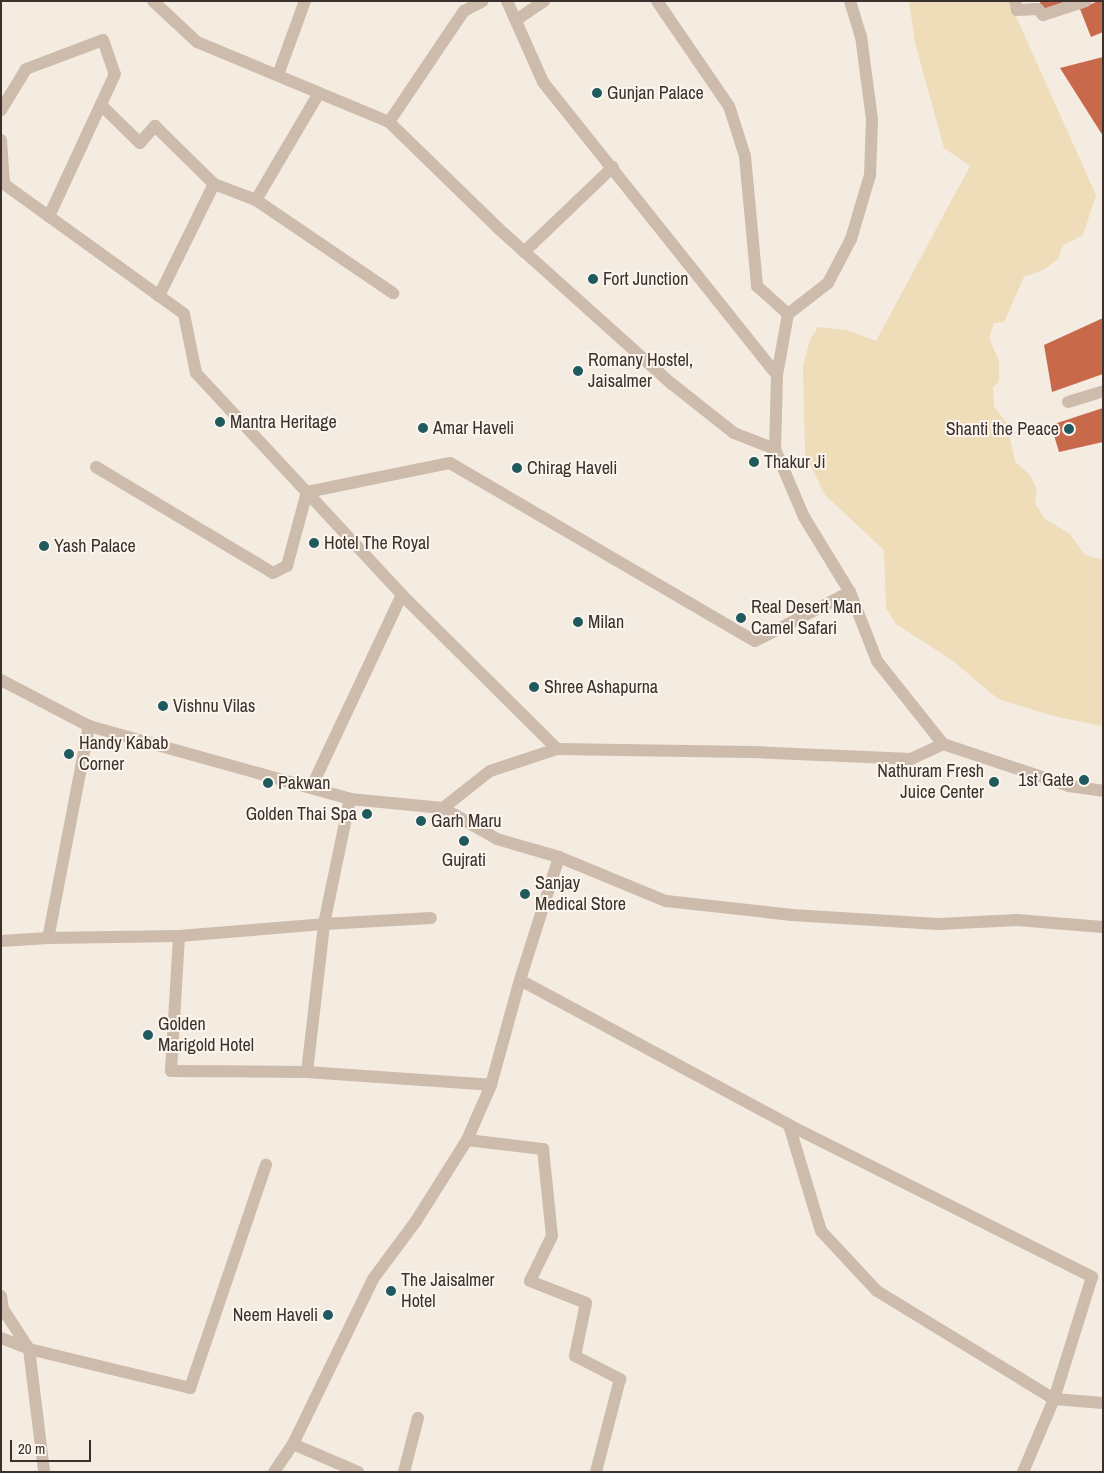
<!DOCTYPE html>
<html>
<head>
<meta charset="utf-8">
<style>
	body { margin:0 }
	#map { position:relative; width:1104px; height:1473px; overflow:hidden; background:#f4ebe1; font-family:"Archivo Narrow",sans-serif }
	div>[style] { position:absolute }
	.sand>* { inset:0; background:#efdcb8 }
	.building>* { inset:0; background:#c8694b }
	.minor>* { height:12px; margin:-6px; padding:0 6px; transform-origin:6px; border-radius:6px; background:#cdbbac }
	.dots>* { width:14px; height:14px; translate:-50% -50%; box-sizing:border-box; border:2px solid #fbf5ee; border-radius:50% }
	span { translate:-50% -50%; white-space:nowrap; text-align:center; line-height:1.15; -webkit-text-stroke:4px #fbf5ee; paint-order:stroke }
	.poi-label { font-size:18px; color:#3b302b }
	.left { translate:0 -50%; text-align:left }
	.right { translate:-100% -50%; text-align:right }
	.frame { position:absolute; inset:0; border:2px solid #3b302b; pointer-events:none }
	.scale { position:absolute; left:10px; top:1440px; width:81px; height:22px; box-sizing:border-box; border:2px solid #3b302b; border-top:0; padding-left:6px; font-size:15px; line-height:18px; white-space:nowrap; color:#3b302b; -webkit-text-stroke:4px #fbf5ee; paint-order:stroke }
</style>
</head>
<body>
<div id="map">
	<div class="sand">
		<div style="clip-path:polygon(909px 1px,1009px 1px,1096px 195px,1083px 235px,1063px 245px,1058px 259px,1045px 269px,1024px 277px,1004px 322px,994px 323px,989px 338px,999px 361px,999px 382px,993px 387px,994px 406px,1007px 424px,1015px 462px,1029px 474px,1037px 489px,1035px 504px,1045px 519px,1070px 534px,1085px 555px,1103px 560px,1103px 726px,1057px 717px,998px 699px,953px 661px,896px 624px,886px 608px,884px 550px,825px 495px,805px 454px,803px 365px,810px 340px,818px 327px,847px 330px,876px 341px,970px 166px,944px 148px,915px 43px)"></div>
	</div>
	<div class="building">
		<div style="clip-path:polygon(1040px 1px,1071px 1px,1041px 12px)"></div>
		<div style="clip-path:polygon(1098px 1px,1103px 1px,1103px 32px,1091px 37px,1080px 9px)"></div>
		<div style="clip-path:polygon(1103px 57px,1103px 136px,1060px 68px)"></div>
		<div style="clip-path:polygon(1103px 318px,1103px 374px,1052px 392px,1044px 345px)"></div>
		<div style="clip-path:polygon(1103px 408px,1103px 442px,1059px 452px,1051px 425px)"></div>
	</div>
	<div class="minor">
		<div style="left:153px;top:1px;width:60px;rotate:43deg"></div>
		<div style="left:197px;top:42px;width:208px;rotate:22.6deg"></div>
		<div style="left:389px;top:122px;width:153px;rotate:44.2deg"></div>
		<div style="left:499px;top:229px;width:232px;rotate:41.9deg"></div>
		<div style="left:672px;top:384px;width:79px;rotate:38.3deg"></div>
		<div style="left:734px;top:433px;width:44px;rotate:21.3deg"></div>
		<div style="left:507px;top:1px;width:89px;rotate:66deg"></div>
		<div style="left:543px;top:82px;width:375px;rotate:51.4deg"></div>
		<div style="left:657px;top:1px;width:127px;rotate:55.6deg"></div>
		<div style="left:729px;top:106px;width:52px;rotate:72.3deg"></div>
		<div style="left:745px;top:156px;width:131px;rotate:84.7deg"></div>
		<div style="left:757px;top:286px;width:42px;rotate:42.1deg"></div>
		<div style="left:850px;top:1px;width:37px;rotate:73deg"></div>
		<div style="left:861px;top:36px;width:84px;rotate:82.5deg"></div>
		<div style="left:872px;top:119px;width:56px;rotate:92deg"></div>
		<div style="left:870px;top:175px;width:67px;rotate:106.5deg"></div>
		<div style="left:851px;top:239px;width:50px;rotate:117.6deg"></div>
		<div style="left:828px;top:283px;width:51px;rotate:142.2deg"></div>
		<div style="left:788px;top:314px;width:62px;rotate:100.2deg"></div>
		<div style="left:777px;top:375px;width:74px;rotate:91.5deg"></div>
		<div style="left:775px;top:449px;width:74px;rotate:66.9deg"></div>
		<div style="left:804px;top:517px;width:88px;rotate:58.5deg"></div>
		<div style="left:850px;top:592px;width:74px;rotate:68.6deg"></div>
		<div style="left:877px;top:661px;width:106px;rotate:51.5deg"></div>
		<div style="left:1015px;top:1px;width:9px;rotate:77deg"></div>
		<div style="left:1017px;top:10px;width:21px;rotate:-3deg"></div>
		<div style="left:1038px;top:9px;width:8px;rotate:50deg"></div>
		<div style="left:1043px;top:15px;width:45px;rotate:-18deg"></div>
		<div style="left:516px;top:20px;width:34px;rotate:-34deg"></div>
		<div style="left:278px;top:75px;width:79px;rotate:-70deg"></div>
		<div style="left:101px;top:105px;width:54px;rotate:44.3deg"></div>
		<div style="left:140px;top:143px;width:23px;rotate:-49deg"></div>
		<div style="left:155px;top:126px;width:83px;rotate:44.5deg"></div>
		<div style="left:214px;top:184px;width:125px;rotate:116.2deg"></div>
		<div style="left:1px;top:110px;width:48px;rotate:-58.6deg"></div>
		<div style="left:26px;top:69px;width:82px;rotate:-20.6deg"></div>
		<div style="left:103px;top:40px;width:36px;rotate:71deg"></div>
		<div style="left:115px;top:74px;width:157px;rotate:114.9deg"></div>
		<div style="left:389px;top:122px;width:134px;rotate:-56deg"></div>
		<div style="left:464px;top:11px;width:21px;rotate:-28deg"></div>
		<div style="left:1px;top:140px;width:44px;rotate:86.1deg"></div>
		<div style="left:4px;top:184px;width:222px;rotate:35.8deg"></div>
		<div style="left:184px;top:314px;width:60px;rotate:78.5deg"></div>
		<div style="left:196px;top:373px;width:303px;rotate:47.1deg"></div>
		<div style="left:402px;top:595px;width:218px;rotate:44.8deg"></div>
		<div style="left:214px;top:184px;width:45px;rotate:20.9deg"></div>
		<div style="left:256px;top:200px;width:166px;rotate:34.2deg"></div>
		<div style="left:256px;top:200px;width:124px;rotate:-59.5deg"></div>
		<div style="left:524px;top:252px;width:123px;rotate:-43.7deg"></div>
		<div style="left:1068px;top:402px;width:37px;rotate:-17deg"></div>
		<div style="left:96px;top:467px;width:206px;rotate:30.9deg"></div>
		<div style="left:273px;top:573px;width:16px;rotate:-27deg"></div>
		<div style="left:287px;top:566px;width:77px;rotate:-74.9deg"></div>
		<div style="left:307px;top:492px;width:146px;rotate:-11.5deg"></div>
		<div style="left:450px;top:463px;width:353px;rotate:30.3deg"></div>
		<div style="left:755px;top:641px;width:107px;rotate:-27.3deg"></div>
		<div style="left:1px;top:680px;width:99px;rotate:27.6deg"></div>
		<div style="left:89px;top:726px;width:271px;rotate:15.6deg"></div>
		<div style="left:350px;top:799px;width:93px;rotate:5.5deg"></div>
		<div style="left:443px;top:808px;width:60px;rotate:-38.2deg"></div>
		<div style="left:490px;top:771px;width:71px;rotate:-18.2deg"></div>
		<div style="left:557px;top:749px;width:195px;rotate:0.9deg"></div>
		<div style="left:752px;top:752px;width:159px;rotate:2.5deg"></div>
		<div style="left:911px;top:759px;width:35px;rotate:-25deg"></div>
		<div style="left:943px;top:744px;width:133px;rotate:18.4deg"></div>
		<div style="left:1069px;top:786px;width:34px;rotate:8deg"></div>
		<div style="left:89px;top:726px;width:216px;rotate:100.9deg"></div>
		<div style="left:48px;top:938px;width:131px;rotate:-0.9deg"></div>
		<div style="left:179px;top:936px;width:145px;rotate:-4.7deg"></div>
		<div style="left:324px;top:924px;width:128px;rotate:-78.3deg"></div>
		<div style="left:311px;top:788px;width:213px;rotate:-64.8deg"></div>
		<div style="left:443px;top:808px;width:62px;rotate:29.9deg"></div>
		<div style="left:497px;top:839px;width:65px;rotate:16.2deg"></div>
		<div style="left:559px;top:857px;width:116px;rotate:22.4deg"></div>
		<div style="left:666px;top:901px;width:127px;rotate:6.3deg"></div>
		<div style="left:792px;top:915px;width:146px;rotate:3.5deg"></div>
		<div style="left:938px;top:924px;width:79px;rotate:-2.9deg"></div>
		<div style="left:1017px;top:920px;width:86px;rotate:4.7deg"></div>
		<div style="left:559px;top:857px;width:129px;rotate:107.6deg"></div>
		<div style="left:520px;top:980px;width:306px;rotate:28.3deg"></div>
		<div style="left:789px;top:1125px;width:111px;rotate:73.2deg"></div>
		<div style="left:821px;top:1231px;width:82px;rotate:47deg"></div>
		<div style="left:877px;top:1291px;width:207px;rotate:31.4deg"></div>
		<div style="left:1054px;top:1399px;width:49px;rotate:4.7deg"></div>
		<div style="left:179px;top:936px;width:135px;rotate:93.4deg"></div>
		<div style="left:171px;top:1071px;width:136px;rotate:0.4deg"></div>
		<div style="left:307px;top:1072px;width:184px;rotate:4deg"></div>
		<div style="left:1px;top:941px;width:47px;rotate:-3.7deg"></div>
		<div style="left:307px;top:1072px;width:149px;rotate:-83.4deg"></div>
		<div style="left:324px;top:924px;width:107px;rotate:-3.2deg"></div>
		<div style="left:789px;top:1125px;width:339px;rotate:26.6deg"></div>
		<div style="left:1092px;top:1277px;width:128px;rotate:107.3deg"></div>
		<div style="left:1054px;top:1399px;width:79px;rotate:113deg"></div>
		<div style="left:467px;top:1140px;width:77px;rotate:6.8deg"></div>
		<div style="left:543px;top:1149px;width:87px;rotate:84.1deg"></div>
		<div style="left:552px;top:1236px;width:50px;rotate:116.1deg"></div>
		<div style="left:530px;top:1281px;width:60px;rotate:21.4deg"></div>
		<div style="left:586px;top:1303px;width:54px;rotate:101.7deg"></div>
		<div style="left:575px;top:1356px;width:51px;rotate:27.1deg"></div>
		<div style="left:620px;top:1379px;width:96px;rotate:104.5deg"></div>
		<div style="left:1px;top:1296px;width:13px;rotate:81deg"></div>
		<div style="left:3px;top:1309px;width:48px;rotate:57deg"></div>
		<div style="left:29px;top:1349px;width:166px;rotate:13.6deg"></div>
		<div style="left:190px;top:1388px;width:236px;rotate:-71.2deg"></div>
		<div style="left:1px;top:1338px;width:30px;rotate:21deg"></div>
		<div style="left:29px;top:1349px;width:124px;rotate:83deg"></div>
		<div style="left:293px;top:1444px;width:71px;rotate:23.3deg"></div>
		<div style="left:274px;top:1472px;width:34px;rotate:-56deg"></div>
		<div style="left:293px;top:1444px;width:183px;rotate:-64.1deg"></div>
		<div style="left:373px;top:1279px;width:72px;rotate:-53.4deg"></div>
		<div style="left:416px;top:1221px;width:96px;rotate:-57.8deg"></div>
		<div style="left:467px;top:1140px;width:60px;rotate:-66.4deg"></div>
		<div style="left:491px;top:1085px;width:109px;rotate:-74.6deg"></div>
		<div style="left:404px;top:1472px;width:56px;rotate:-75.5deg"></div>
	</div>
	<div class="dots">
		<div style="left:597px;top:93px;background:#1f5a5e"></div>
		<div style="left:593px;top:279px;background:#1f5a5e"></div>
		<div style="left:578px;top:371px;background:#1f5a5e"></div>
		<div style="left:220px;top:422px;background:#1f5a5e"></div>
		<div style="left:423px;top:428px;background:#1f5a5e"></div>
		<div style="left:1069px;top:429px;background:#1f5a5e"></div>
		<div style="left:754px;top:462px;background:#1f5a5e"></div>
		<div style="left:517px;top:468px;background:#1f5a5e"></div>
		<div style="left:314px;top:543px;background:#1f5a5e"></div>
		<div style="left:44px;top:546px;background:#1f5a5e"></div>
		<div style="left:741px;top:618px;background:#1f5a5e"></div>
		<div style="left:578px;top:622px;background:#1f5a5e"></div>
		<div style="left:534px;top:687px;background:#1f5a5e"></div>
		<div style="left:163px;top:706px;background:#1f5a5e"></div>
		<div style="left:69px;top:754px;background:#1f5a5e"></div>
		<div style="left:1084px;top:780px;background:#1f5a5e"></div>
		<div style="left:994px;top:782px;background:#1f5a5e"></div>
		<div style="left:268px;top:783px;background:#1f5a5e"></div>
		<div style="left:367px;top:814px;background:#1f5a5e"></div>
		<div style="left:421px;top:821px;background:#1f5a5e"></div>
		<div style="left:464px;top:841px;background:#1f5a5e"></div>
		<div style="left:525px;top:894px;background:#1f5a5e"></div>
		<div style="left:148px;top:1035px;background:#1f5a5e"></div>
		<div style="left:391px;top:1291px;background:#1f5a5e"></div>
		<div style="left:328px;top:1315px;background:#1f5a5e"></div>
	</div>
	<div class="poi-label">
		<span class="left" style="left:607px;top:93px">Gunjan Palace</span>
		<span class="left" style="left:603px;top:279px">Fort Junction</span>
		<span class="left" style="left:588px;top:371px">Romany Hostel,<br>Jaisalmer</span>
		<span class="left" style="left:230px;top:422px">Mantra Heritage</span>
		<span class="left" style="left:433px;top:428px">Amar Haveli</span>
		<span class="right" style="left:1059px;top:429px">Shanti the Peace</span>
		<span class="left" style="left:764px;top:462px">Thakur Ji</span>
		<span class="left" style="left:527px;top:468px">Chirag Haveli</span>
		<span class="left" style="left:324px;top:543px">Hotel The Royal</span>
		<span class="left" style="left:54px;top:546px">Yash Palace</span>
		<span class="left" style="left:751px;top:618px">Real Desert Man<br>Camel Safari</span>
		<span class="left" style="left:588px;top:622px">Milan</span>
		<span class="left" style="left:544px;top:687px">Shree Ashapurna</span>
		<span class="left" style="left:173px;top:706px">Vishnu Vilas</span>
		<span class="left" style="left:79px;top:754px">Handy Kabab<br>Corner</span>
		<span class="right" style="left:984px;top:782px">Nathuram Fresh<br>Juice Center</span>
		<span class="right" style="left:1074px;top:780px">1st Gate</span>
		<span class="left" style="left:278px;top:783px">Pakwan</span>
		<span class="right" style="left:357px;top:814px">Golden Thai Spa</span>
		<span class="left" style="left:431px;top:821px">Garh Maru</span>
		<span style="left:464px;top:860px">Gujrati</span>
		<span class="left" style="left:535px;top:894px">Sanjay<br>Medical Store</span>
		<span class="left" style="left:158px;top:1035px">Golden<br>Marigold Hotel</span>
		<span class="left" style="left:401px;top:1291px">The Jaisalmer<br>Hotel</span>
		<span class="right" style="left:318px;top:1315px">Neem Haveli</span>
	</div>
	<div class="frame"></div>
	<div class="scale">20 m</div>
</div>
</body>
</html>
